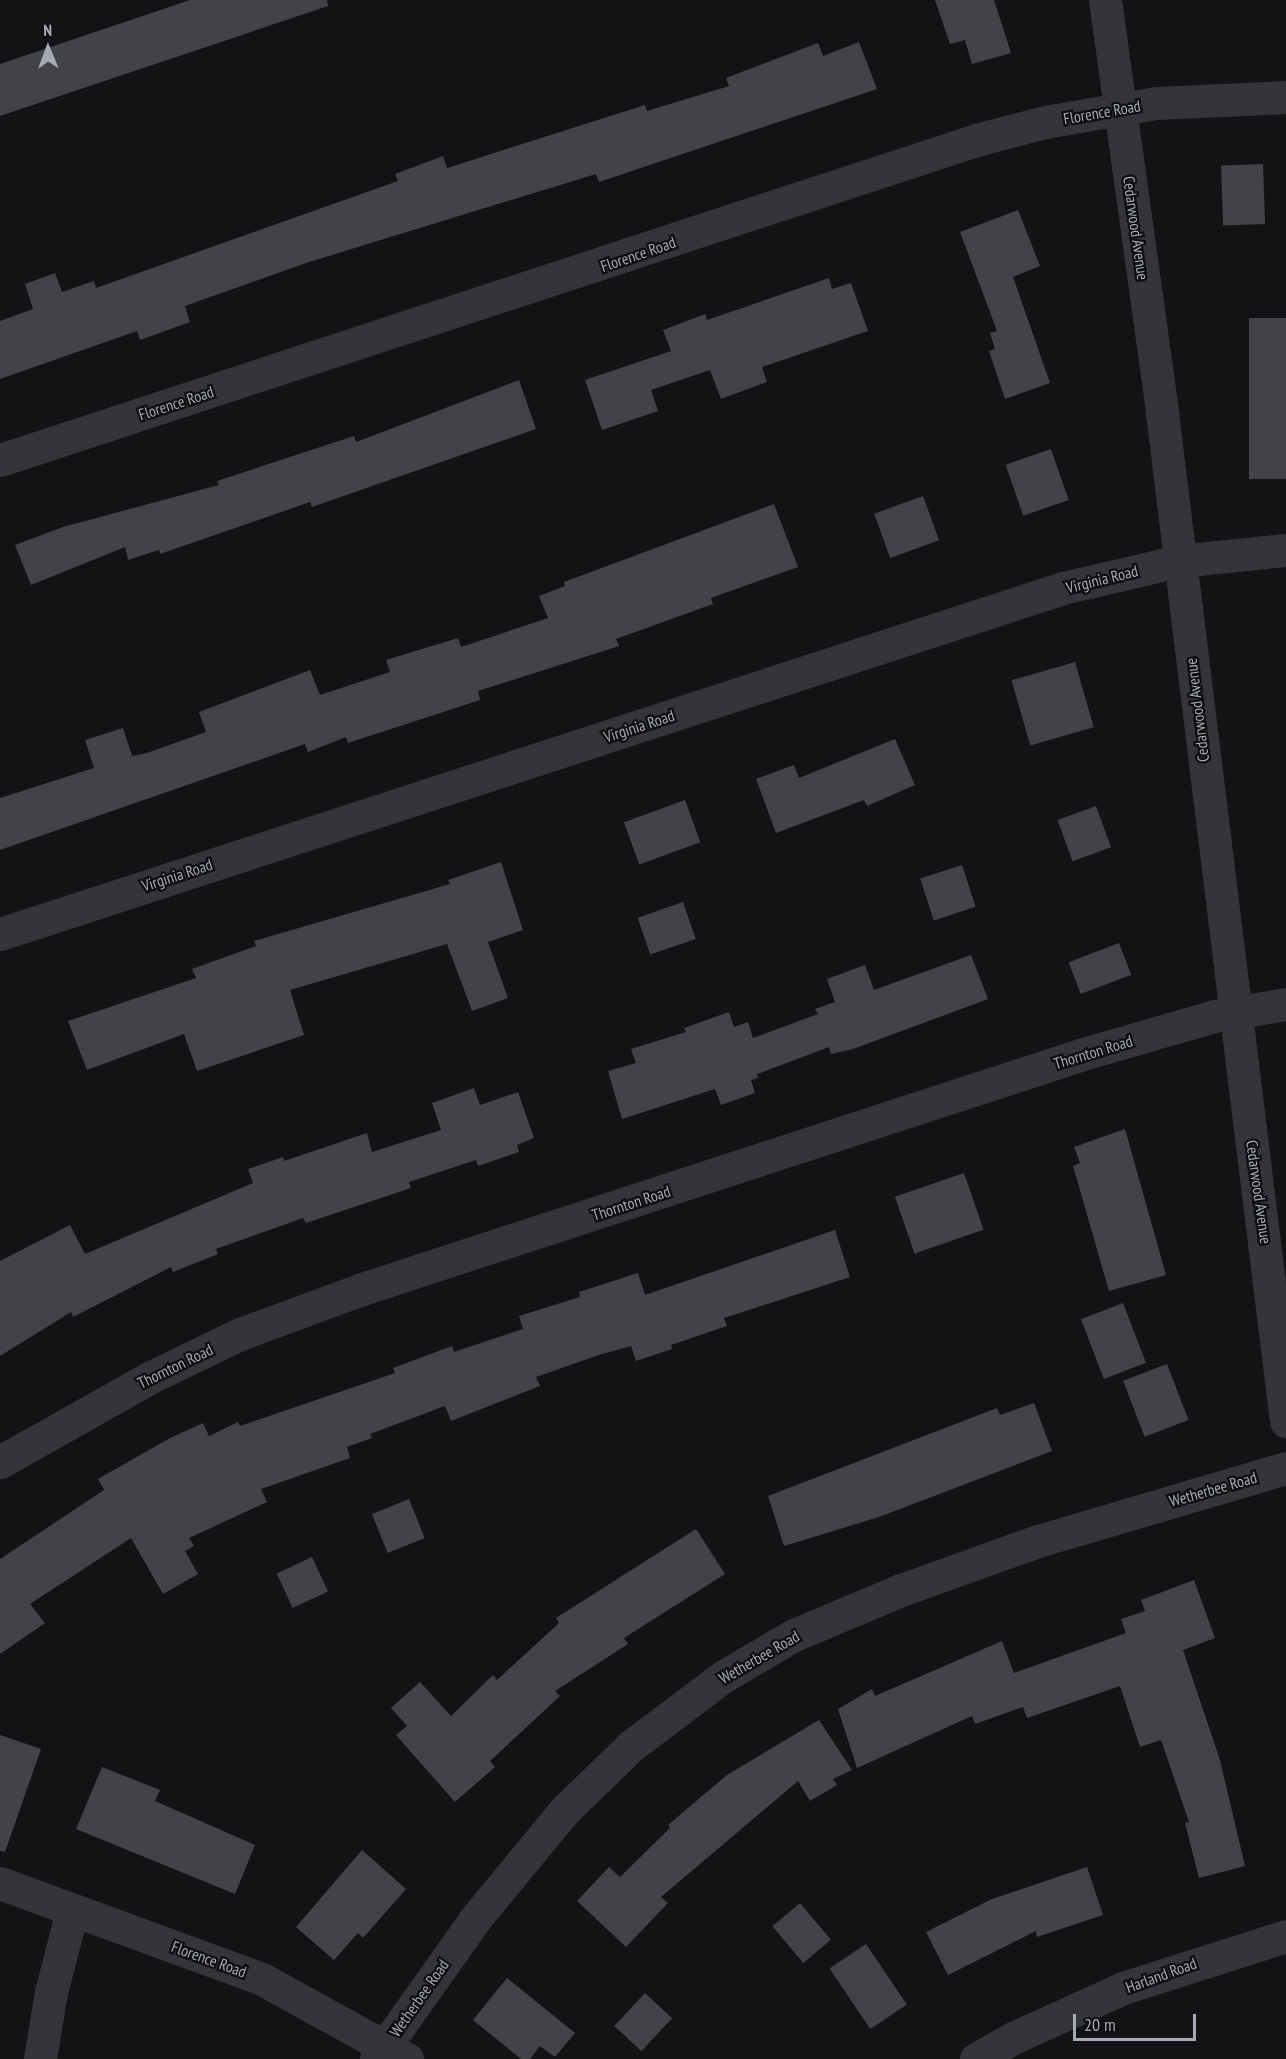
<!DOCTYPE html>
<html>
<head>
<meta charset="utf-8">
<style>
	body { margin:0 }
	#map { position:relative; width:1286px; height:2059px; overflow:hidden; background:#131315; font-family:"PT Sans Narrow",sans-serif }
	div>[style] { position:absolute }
	.building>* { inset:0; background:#424348; transform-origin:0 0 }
	.street>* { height:33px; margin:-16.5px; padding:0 16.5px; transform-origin:16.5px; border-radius:16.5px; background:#343539 }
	span { translate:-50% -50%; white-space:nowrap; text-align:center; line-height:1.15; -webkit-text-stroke:4.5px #0e0e0f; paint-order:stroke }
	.street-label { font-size:16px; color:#a5aab5 }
	.north { position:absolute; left:18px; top:18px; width:60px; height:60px; -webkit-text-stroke:4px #0e0e0f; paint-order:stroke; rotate:359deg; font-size:16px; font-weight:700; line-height:24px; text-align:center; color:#a5aab5 }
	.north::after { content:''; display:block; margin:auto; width:21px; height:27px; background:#a5aab5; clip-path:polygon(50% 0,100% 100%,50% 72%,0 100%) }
	.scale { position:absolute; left:1073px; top:2014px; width:123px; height:27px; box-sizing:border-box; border:3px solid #a5aab5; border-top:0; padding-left:8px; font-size:18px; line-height:21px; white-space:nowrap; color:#a5aab5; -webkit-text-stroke:4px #0e0e0f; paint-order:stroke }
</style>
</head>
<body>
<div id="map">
	<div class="building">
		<div style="clip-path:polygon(190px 0,327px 0,328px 6px,0 116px,0 64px)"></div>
		<div style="clip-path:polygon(935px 0,994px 0,1011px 53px,972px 64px,965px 40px,950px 44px)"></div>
		<div style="clip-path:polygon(859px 42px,877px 89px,599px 182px,596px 174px,309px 262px,185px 306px,190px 322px,140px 340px,137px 331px,0 379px,0 321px,33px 309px,25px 284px,55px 273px,62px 292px,94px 281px,96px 288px,398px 181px,395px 174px,443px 156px,447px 168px,645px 105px,647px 111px,729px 86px,726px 78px,818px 43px,823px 56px)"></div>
		<div style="left:1263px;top:164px;width:60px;height:42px;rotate:88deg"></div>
		<div style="clip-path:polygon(1018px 210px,1040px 266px,1013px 277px,1050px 383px,1005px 399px,989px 351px,995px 349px,990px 333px,997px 331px,960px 232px)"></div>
		<div style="clip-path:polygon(829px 278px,832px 289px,851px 283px,868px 331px,762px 367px,767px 382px,721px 399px,710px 370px,651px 390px,658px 411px,602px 430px,585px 380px,671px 351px,663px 330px,705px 314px,707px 320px)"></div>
		<div style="left:1249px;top:318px;width:37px;height:161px"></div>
		<div style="clip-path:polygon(519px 380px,536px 429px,312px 507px,310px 502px,160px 554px,159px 550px,128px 560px,125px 547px,31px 585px,15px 545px,63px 527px,219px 485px,217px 481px,354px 436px,356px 442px)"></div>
		<div style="left:1051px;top:449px;width:54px;height:48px;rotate:71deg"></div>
		<div style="left:923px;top:496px;width:47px;height:52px;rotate:70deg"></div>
		<div style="clip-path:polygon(774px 504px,798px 567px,711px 598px,713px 604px,616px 639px,619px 646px,478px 691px,480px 700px,348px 743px,346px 737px,308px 752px,305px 744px,0 850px,0 798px,94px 768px,85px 740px,123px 728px,132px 756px,147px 753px,206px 732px,199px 712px,310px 670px,320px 695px,390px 672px,386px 660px,458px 638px,461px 647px,548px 618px,539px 596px,565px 586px,564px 582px)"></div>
		<div style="left:1075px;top:662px;width:68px;height:66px;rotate:74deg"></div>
		<div style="clip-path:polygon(895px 739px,915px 785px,867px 806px,864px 800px,776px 833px,756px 779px,794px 765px,799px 778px)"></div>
		<div style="left:685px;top:800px;width:45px;height:65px;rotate:70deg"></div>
		<div style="left:1096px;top:806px;width:44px;height:41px;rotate:70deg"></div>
		<div style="clip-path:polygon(501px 862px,523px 930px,488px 942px,508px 998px,472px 1011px,447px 944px,290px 990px,304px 1035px,197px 1071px,184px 1034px,87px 1070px,68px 1021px,196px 978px,192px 969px,256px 946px,254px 941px,450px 884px,448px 880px)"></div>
		<div style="left:962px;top:865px;width:44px;height:44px;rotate:72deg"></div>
		<div style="left:683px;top:902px;width:39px;height:48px;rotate:71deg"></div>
		<div style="left:1119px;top:943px;width:34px;height:54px;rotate:69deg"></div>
		<div style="clip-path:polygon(971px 955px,988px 999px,853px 1049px,831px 1054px,829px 1047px,757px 1074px,758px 1078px,751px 1080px,755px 1093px,721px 1105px,715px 1089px,622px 1119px,608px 1071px,636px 1063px,631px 1049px,686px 1032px,684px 1028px,729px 1012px,734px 1027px,748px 1022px,753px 1038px,818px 1014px,815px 1009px,835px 1002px,827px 979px,865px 965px,874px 990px)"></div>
		<div style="clip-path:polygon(474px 1088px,480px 1105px,518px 1092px,534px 1138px,517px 1145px,519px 1152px,478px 1166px,476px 1160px,409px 1182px,411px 1188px,306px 1223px,303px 1218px,216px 1249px,218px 1254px,173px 1272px,171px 1267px,73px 1317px,71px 1312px,0 1356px,0 1261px,70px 1225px,85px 1254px,253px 1183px,248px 1169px,283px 1157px,284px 1161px,367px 1133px,372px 1152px,441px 1130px,432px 1103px)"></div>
		<div style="clip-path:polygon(1125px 1129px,1166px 1275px,1109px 1291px,1073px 1166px,1080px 1163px,1074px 1147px)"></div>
		<div style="left:964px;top:1173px;width:60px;height:73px;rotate:71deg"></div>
		<div style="clip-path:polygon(835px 1230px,850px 1277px,724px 1318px,727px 1326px,671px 1345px,672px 1349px,636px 1361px,631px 1346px,599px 1355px,536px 1377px,540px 1386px,451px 1421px,445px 1406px,370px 1434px,372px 1438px,347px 1447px,350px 1458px,261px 1489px,267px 1502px,189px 1538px,194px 1546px,185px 1551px,198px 1574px,163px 1594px,131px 1538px,30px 1604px,45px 1623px,0 1654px,0 1559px,104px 1490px,98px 1479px,170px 1438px,203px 1423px,209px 1436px,238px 1422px,240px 1426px,395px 1373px,393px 1368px,452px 1346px,454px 1352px,523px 1329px,519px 1316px,580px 1297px,579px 1292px,638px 1273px,645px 1295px)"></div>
		<div style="left:1123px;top:1303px;width:64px;height:45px;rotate:69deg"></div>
		<div style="left:1167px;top:1364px;width:60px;height:47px;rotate:69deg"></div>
		<div style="clip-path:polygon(1034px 1403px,1052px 1451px,879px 1517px,784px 1546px,768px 1496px,997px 1408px,1000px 1415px)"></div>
		<div style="left:409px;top:1499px;width:42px;height:40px;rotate:68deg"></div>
		<div style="clip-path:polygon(696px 1529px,725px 1574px,624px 1638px,628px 1644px,555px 1691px,560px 1696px,490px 1761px,495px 1767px,455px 1802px,396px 1735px,407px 1726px,391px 1708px,420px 1682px,451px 1716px,493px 1675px,497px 1680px,559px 1623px,556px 1618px)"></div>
		<div style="left:312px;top:1557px;width:38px;height:39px;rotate:65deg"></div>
		<div style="clip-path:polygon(1194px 1580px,1215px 1638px,1183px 1650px,1220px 1760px,1245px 1866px,1199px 1878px,1185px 1823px,1189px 1822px,1161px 1740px,1140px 1747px,1120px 1686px,1027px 1718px,1023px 1707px,975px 1724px,972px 1716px,857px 1768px,838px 1709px,872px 1689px,875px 1696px,1002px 1641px,1014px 1673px,1126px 1633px,1121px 1619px,1145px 1611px,1141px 1600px)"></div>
		<div style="clip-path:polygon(819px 1720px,852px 1770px,833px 1779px,837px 1785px,810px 1801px,798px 1781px,661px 1897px,668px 1903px,626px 1947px,577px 1901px,609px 1867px,620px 1877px,670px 1828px,668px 1825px,727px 1775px)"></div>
		<div style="clip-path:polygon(0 1735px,41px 1749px,5px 1852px,0 1851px)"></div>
		<div style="clip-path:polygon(102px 1767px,160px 1790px,155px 1801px,255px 1845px,235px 1894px,76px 1829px)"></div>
		<div style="clip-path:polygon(362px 1850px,406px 1889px,363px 1938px,358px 1933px,334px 1960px,296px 1927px)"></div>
		<div style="clip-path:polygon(1087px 1867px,1103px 1915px,1037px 1937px,1036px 1931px,948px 1975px,926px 1932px,992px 1899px)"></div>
		<div style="left:800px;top:1903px;width:48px;height:36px;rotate:50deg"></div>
		<div style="left:866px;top:1944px;width:73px;height:44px;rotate:56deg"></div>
		<div style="clip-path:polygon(507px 1978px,575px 2033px,555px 2057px,540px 2046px,530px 2059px,521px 2059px,473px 2020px)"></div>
		<div style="left:645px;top:1993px;width:37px;height:45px;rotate:43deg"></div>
	</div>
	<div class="street">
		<div style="left:1105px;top:0;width:417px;rotate:82.1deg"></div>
		<div style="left:1162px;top:413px;width:1016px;rotate:82.99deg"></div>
		<div style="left:0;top:460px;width:1027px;rotate:-18.15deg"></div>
		<div style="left:976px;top:140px;width:71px;rotate:-14.6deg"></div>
		<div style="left:1045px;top:122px;width:113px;rotate:-9.7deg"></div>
		<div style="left:1156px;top:103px;width:130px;rotate:-2.6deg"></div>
		<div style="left:0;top:934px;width:1118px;rotate:-18.03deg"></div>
		<div style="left:1063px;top:588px;width:119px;rotate:-13.1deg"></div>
		<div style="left:1179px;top:561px;width:108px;rotate:-5.9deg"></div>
		<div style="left:0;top:1462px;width:173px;rotate:-29.4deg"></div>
		<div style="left:151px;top:1377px;width:99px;rotate:-25.8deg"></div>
		<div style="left:240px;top:1334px;width:130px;rotate:-20.2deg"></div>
		<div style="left:362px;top:1289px;width:758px;rotate:-18.05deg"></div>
		<div style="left:1083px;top:1054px;width:137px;rotate:-16.1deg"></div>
		<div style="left:1215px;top:1016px;width:72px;rotate:-9.6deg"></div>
		<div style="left:0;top:1883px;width:279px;rotate:20.1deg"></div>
		<div style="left:262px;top:1979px;width:166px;rotate:28.9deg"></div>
		<div style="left:40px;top:2059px;width:68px;rotate:-80.7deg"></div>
		<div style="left:51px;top:1992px;width:84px;rotate:-75.5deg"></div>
		<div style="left:376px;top:2059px;width:171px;rotate:-54.7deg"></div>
		<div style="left:475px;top:1919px;width:141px;rotate:-50.5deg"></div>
		<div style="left:565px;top:1810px;width:92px;rotate:-44.1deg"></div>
		<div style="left:631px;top:1746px;width:116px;rotate:-37deg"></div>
		<div style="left:724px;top:1676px;width:81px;rotate:-30.4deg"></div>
		<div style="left:794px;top:1635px;width:116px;rotate:-22.8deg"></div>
		<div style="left:901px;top:1590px;width:145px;rotate:-19.7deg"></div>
		<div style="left:1038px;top:1541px;width:259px;rotate:-16.4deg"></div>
		<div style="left:976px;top:2059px;width:43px;rotate:-29.6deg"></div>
		<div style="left:1013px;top:2038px;width:121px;rotate:-24.4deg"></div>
		<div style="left:1123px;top:1988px;width:171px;rotate:-17.7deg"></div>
	</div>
	<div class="street-label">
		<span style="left:1102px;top:112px;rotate:-10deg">Florence Road</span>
		<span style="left:1136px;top:228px;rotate:82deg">Cedarwood Avenue</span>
		<span style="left:638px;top:254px;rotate:-19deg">Florence Road</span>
		<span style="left:176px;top:403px;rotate:-18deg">Florence Road</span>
		<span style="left:1102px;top:579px;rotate:-14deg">Virginia Road</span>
		<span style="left:1197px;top:710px;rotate:-97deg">Cedarwood Avenue</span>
		<span style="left:639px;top:726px;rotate:-18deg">Virginia Road</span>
		<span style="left:177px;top:875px;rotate:-18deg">Virginia Road</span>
		<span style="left:1093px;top:1052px;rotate:-17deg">Thornton Road</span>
		<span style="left:1259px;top:1192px;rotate:82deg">Cedarwood Avenue</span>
		<span style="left:631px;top:1203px;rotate:-18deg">Thornton Road</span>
		<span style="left:175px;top:1366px;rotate:-26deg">Thornton Road</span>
		<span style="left:1213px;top:1489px;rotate:-16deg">Wetherbee Road</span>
		<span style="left:759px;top:1657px;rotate:-30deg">Wetherbee Road</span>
		<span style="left:209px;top:1959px;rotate:20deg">Florence Road</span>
		<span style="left:1161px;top:1975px;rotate:-20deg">Harland Road</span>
		<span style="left:419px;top:1998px;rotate:-55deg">Wetherbee Road</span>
	</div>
	<div class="north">N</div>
	<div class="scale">20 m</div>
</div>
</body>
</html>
